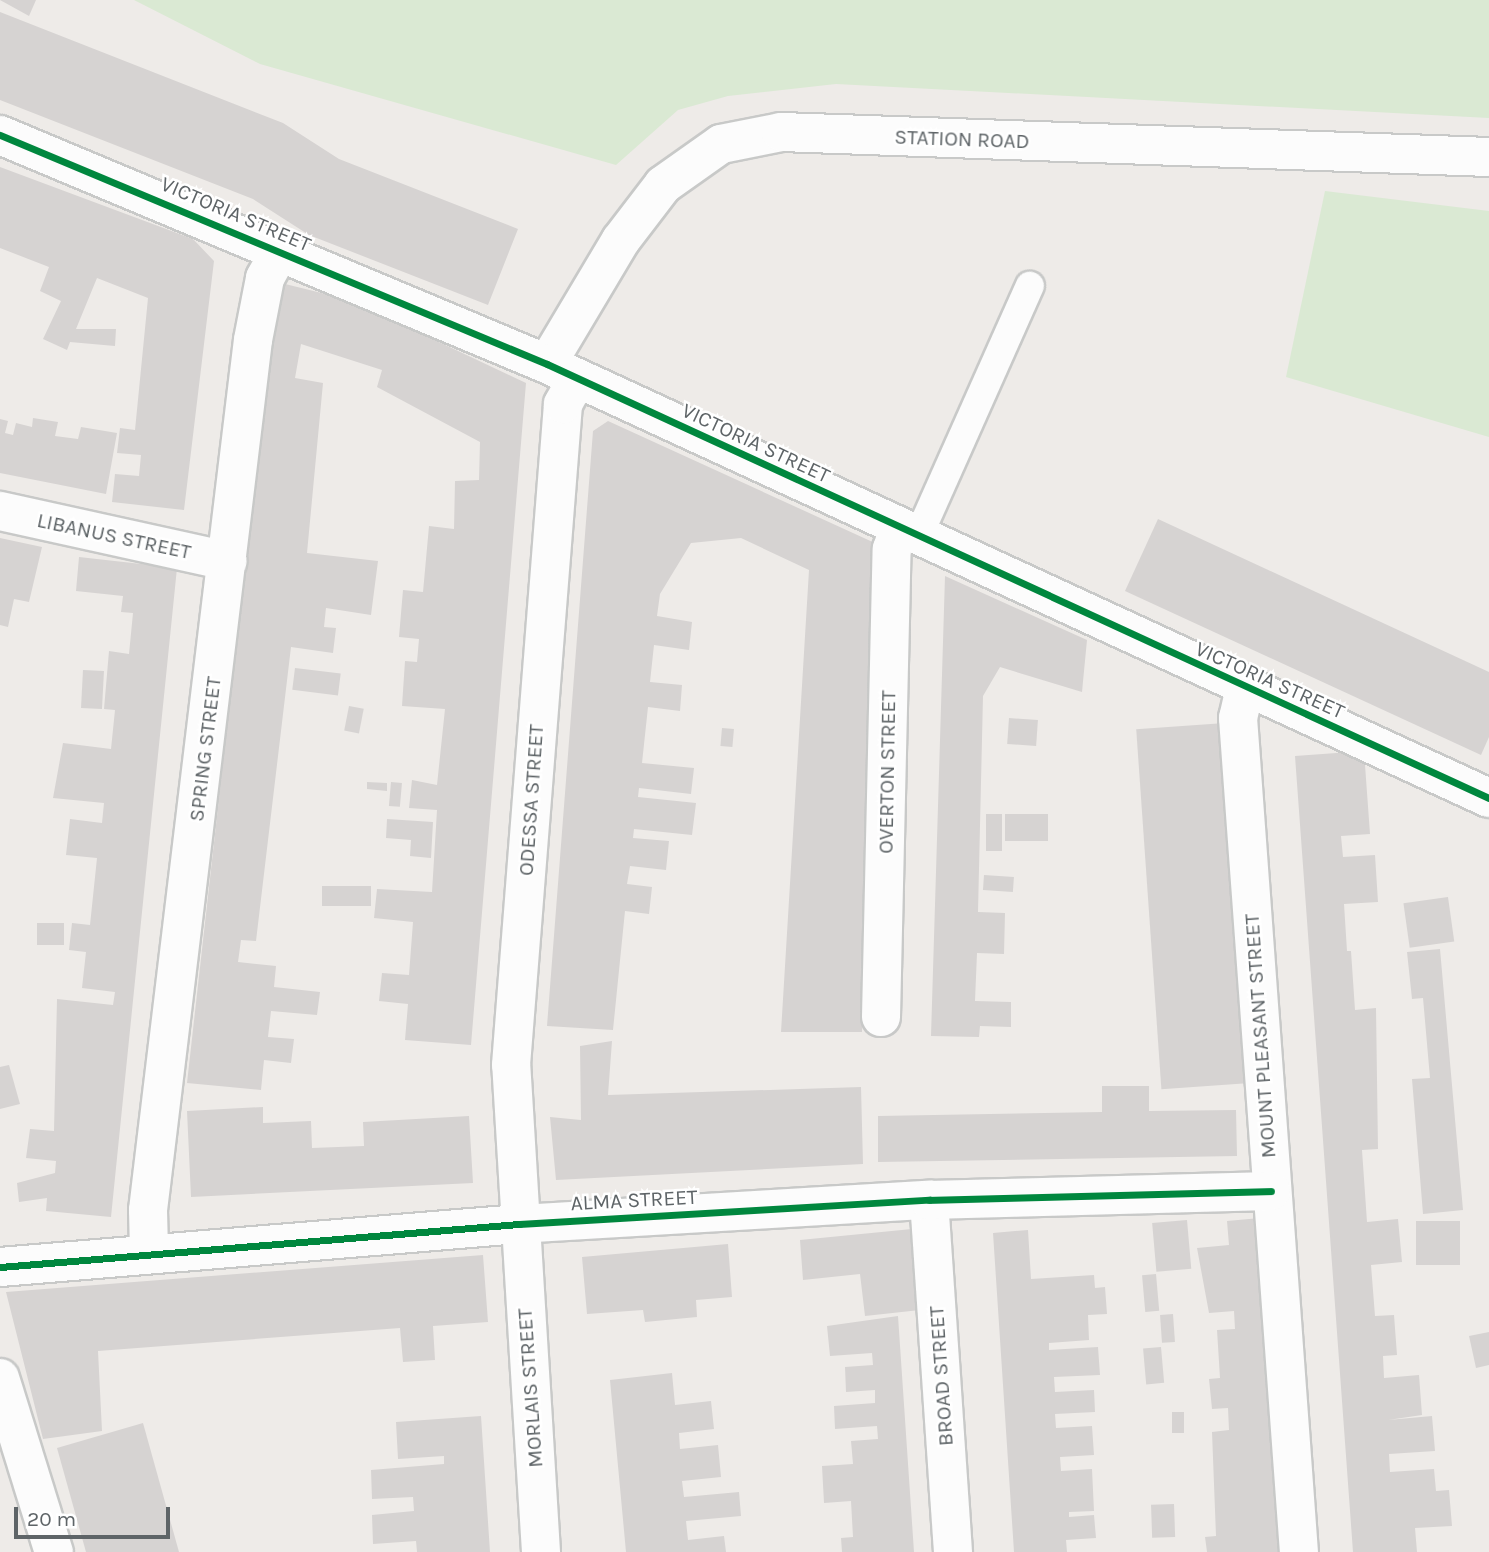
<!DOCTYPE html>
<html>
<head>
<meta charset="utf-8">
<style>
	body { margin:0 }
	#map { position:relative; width:1489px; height:1552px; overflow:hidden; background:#eeebe8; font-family:Karla,sans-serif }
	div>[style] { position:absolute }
	.green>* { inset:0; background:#dae9d3 }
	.building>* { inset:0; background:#d6d3d2; transform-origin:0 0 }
	.roads { filter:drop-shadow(2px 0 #c8c9c8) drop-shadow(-2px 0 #c8c9c8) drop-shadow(0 2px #c8c9c8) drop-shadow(0 -2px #c8c9c8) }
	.lane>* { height:28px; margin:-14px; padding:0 14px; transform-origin:14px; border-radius:14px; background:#fcfcfc }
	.street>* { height:38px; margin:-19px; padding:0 19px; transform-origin:19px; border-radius:19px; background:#fcfcfc }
	.secondary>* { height:38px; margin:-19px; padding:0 19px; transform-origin:19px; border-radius:19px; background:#fcfcfc }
	.cycleway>* { height:7px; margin:-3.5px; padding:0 3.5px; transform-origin:3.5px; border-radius:3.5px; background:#00873e }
	span { translate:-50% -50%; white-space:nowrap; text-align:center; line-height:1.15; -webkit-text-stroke:5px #fff; paint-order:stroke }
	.street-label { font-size:21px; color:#5e6467 }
	.scale { position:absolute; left:14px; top:1507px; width:156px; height:32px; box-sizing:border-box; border:4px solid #5e6467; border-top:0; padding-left:9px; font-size:21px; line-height:24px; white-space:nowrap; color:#5e6467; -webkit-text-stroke:5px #fff; paint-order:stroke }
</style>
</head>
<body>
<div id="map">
	<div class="green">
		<div style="clip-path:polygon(134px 0,1489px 0,1489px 118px,836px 84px,728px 96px,678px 110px,616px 165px,260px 64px)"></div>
		<div style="clip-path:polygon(1325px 191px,1489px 211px,1489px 437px,1286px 377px)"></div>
	</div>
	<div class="building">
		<div style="clip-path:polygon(0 0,36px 0,29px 16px)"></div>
		<div style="clip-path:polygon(0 12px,283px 123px,339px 159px,518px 229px,488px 305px,309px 235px,253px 199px,0 100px)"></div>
		<div style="clip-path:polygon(0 167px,193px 239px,214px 261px,184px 510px,112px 502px,115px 474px,139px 476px,141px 455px,117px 453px,120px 428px,135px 430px,148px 298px,97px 278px,76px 329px,116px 329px,115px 346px,70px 342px,67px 350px,43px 339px,61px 301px,40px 291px,49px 267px,0 248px)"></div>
		<div style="clip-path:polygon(277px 282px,350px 300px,526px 383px,471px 1045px,405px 1040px,408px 1004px,379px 1001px,382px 973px,409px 975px,413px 922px,374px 918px,377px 889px,432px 892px,437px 810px,409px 808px,412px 780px,437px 785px,445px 709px,402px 706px,405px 661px,417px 662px,419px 639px,399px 637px,403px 590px,423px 592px,429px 526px,454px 529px,455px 481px,479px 480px,480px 442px,377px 387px,382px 370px,301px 344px,295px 378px,323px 383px,307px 553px,378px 561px,371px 615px,326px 608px,324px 627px,336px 628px,333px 653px,291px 647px,256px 941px,241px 940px,238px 962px,276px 966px,274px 987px,320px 992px,317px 1015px,271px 1011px,268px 1037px,294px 1039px,291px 1063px,264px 1060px,261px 1090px,187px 1083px)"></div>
		<div style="clip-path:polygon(33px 418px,58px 422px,55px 436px,78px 439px,81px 427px,117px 433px,106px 494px,0 473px,0 419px,8px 421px,5px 433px,13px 435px,16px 423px,32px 427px)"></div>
		<div style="clip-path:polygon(608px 421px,877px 544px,862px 1032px,781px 1032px,809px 570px,741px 538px,691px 543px,660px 594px,657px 616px,692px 622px,689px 650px,654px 645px,650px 682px,682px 685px,680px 711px,648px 707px,642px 763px,694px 768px,691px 794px,639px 788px,638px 797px,696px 803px,692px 835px,634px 829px,633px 838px,669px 841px,666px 870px,630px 866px,627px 884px,652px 887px,649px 914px,625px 911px,613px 1030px,547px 1026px,593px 431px)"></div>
		<div style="clip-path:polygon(1158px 519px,1489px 672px,1489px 737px,1481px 755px,1125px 591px)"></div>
		<div style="clip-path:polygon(0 538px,42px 547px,29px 602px,14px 599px,8px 627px,0 625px)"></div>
		<div style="clip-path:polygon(79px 557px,177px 568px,111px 1217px,46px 1211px,47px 1198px,19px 1202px,17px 1183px,55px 1173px,56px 1161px,26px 1158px,30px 1129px,54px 1131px,57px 999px,113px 1005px,115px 992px,82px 988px,86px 952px,69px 950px,72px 923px,90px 925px,97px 858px,66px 855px,70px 819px,102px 823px,104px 803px,53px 798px,63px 743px,111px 749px,115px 710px,104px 709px,109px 651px,129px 654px,133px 613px,121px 612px,123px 596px,76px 591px)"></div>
		<div style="clip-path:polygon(945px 576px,1087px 640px,1082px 692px,1000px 667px,983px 696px,978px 912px,1005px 913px,1004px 954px,977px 953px,975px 1001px,1011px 1002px,1011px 1027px,980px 1026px,979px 1037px,931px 1036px)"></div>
		<div style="left:295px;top:668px;width:46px;height:22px;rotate:7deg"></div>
		<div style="left:83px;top:670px;width:21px;height:38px;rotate:3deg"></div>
		<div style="left:349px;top:706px;width:15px;height:25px;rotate:11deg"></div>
		<div style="left:1009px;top:718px;width:29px;height:26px;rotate:4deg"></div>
		<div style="left:1225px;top:723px;width:361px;height:89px;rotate:86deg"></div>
		<div style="left:722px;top:728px;width:12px;height:18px;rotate:5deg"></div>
		<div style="clip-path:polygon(1364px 751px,1370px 834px,1341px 836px,1343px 857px,1375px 855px,1378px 902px,1344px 904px,1347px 951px,1351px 951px,1355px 1010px,1376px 1008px,1378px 1149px,1362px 1150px,1367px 1222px,1398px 1219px,1402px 1262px,1371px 1265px,1375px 1316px,1394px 1315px,1397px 1355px,1383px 1356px,1384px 1378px,1419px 1375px,1422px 1415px,1388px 1420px,1432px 1416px,1435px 1451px,1389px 1454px,1390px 1472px,1434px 1469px,1436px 1491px,1449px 1490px,1452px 1526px,1415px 1528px,1417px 1552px,1353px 1552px,1295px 756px)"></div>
		<div style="clip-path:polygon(367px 782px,387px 783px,387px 791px,367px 789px)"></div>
		<div style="left:391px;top:782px;width:11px;height:24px;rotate:5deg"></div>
		<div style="left:986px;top:814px;width:16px;height:37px"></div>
		<div style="left:1005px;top:814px;width:43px;height:27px"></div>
		<div style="clip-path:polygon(387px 819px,433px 822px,431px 858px,410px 856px,411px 840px,386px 838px)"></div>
		<div style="left:984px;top:875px;width:30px;height:15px;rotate:4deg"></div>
		<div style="left:371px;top:886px;width:20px;height:49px;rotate:90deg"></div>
		<div style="left:1448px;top:897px;width:45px;height:45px;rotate:82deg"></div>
		<div style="left:37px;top:923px;width:27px;height:22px"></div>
		<div style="clip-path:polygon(1440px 949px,1463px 1210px,1423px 1214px,1412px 1079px,1430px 1078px,1423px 998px,1412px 999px,1407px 952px)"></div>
		<div style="clip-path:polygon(612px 1041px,608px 1095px,861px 1087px,863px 1164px,556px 1180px,550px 1117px,581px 1120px,580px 1046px)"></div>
		<div style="clip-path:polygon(9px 1065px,20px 1104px,0 1109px,0 1067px)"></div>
		<div style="clip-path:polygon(1102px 1086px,1149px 1086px,1149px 1111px,1236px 1110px,1237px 1156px,878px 1162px,878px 1116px,1102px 1112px)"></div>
		<div style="clip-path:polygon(263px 1107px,263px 1123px,311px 1121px,312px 1148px,364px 1146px,363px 1122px,469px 1116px,473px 1183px,191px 1197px,187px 1111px)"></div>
		<div style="clip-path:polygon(1260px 1218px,1273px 1373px,1265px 1374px,1280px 1552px,1207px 1552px,1205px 1537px,1216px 1536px,1212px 1432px,1229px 1430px,1228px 1408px,1212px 1409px,1209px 1379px,1220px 1378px,1217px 1330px,1235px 1329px,1234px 1311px,1209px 1313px,1197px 1248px,1229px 1245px,1227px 1221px)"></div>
		<div style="left:1187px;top:1220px;width:49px;height:35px;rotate:85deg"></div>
		<div style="left:1460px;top:1221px;width:44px;height:44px;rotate:90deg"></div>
		<div style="clip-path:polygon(912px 1229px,920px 1310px,865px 1316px,860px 1274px,803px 1280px,800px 1240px)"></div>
		<div style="clip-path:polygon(1028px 1230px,1031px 1279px,1094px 1275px,1095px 1288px,1105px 1287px,1107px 1314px,1088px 1315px,1089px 1340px,1049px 1343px,1049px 1350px,1098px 1347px,1100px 1375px,1054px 1377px,1055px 1392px,1094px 1390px,1095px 1412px,1055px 1414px,1056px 1428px,1092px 1426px,1094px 1455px,1060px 1457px,1061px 1471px,1092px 1469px,1094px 1511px,1069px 1512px,1069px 1517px,1094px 1515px,1096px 1538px,1066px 1540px,1067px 1552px,1014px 1552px,993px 1233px)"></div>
		<div style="clip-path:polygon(728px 1244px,732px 1297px,696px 1300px,697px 1317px,645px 1322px,643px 1310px,587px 1314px,582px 1257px)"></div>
		<div style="clip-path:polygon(483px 1255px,488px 1322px,433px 1326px,435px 1360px,403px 1362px,400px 1328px,98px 1351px,102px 1431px,43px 1439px,6px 1292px)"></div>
		<div style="left:1156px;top:1274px;width:37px;height:14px;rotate:85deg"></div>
		<div style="left:1173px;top:1314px;width:28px;height:13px;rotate:86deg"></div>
		<div style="clip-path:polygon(898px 1316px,914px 1552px,842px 1552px,841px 1538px,853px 1537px,851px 1501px,824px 1503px,822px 1466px,853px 1464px,851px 1441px,878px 1439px,877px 1426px,835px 1429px,834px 1406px,875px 1403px,875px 1390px,846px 1392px,845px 1367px,873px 1365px,872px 1353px,830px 1356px,827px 1326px)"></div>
		<div style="clip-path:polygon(1489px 1332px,1489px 1365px,1476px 1368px,1469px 1336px)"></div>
		<div style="left:1161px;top:1347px;width:36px;height:18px;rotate:85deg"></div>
		<div style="clip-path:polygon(672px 1373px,675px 1405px,711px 1401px,714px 1429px,679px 1433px,680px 1449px,718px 1445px,721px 1477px,682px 1481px,684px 1497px,739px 1492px,741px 1516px,686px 1521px,688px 1540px,724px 1536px,726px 1552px,626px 1552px,610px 1380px)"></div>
		<div style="left:1172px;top:1412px;width:12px;height:21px"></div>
		<div style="clip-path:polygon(481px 1416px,490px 1552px,417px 1552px,416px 1541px,373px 1544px,372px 1515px,414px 1511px,413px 1497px,372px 1499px,371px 1470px,444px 1464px,444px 1456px,398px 1459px,396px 1422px)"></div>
		<div style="clip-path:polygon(143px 1423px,179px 1552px,86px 1552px,57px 1448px)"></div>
		<div style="left:1174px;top:1504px;width:33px;height:23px;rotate:88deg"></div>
	</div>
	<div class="roads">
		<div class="lane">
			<div style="left:918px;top:537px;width:275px;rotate:-66deg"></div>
		</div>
		<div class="street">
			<div style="left:547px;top:364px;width:144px;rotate:-59.2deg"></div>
			<div style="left:621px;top:240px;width:69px;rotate:-52.6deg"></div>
			<div style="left:663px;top:185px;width:71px;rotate:-35.3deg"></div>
			<div style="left:721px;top:144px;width:61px;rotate:-11.3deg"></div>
			<div style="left:781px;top:132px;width:708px;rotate:2.02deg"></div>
			<div style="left:0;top:511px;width:233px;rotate:12.4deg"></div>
			<div style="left:1245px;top:688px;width:31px;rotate:103deg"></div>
			<div style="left:1238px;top:718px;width:836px;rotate:85.82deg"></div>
			<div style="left:881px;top:1017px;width:468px;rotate:-88.7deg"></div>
			<div style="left:892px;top:549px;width:22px;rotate:-72deg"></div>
			<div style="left:929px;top:1200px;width:353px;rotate:86.1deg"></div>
			<div style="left:149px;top:1251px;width:41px;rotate:-91.4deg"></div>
			<div style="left:148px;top:1210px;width:876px;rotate:-83.12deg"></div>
			<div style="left:253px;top:340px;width:63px;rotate:-79deg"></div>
			<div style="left:265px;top:278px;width:31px;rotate:-61deg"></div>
			<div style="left:0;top:1267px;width:521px;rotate:-4.74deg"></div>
			<div style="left:519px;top:1224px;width:411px;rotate:-3.4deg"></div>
			<div style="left:929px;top:1200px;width:342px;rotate:-1.5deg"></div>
			<div style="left:0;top:1378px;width:182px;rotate:72.8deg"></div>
			<div style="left:541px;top:1552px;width:488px;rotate:-93.5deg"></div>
			<div style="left:511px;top:1065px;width:663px;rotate:-85.5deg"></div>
			<div style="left:563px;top:404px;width:29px;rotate:-61deg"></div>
		</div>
		<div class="secondary">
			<div style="left:0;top:135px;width:593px;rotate:22.72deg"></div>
			<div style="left:547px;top:364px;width:1037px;rotate:24.74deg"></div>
		</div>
	</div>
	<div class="cycleway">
		<div style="left:0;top:135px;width:593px;rotate:22.72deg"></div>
		<div style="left:547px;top:364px;width:1037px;rotate:24.74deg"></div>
		<div style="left:0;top:1267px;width:521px;rotate:-4.74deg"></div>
		<div style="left:519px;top:1224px;width:411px;rotate:-3.4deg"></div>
		<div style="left:929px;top:1200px;width:342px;rotate:-1.5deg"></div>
	</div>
	<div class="street-label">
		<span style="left:962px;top:139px;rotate:2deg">STATION ROAD</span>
		<span style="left:236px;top:214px;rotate:23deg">VICTORIA STREET</span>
		<span style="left:756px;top:443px;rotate:25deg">VICTORIA STREET</span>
		<span style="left:114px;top:536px;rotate:12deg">LIBANUS STREET</span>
		<span style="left:1270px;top:680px;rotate:24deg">VICTORIA STREET</span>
		<span style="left:205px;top:749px;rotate:-83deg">SPRING STREET</span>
		<span style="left:887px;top:772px;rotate:-89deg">OVERTON STREET</span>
		<span style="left:531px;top:800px;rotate:-86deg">ODESSA STREET</span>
		<span style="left:1260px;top:1036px;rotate:-94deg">MOUNT PLEASANT STREET</span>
		<span style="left:634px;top:1200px;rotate:-3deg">ALMA STREET</span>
		<span style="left:941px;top:1376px;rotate:-94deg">BROAD STREET</span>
		<span style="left:530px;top:1388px;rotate:-94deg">MORLAIS STREET</span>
	</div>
	<div class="scale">20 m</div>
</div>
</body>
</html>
